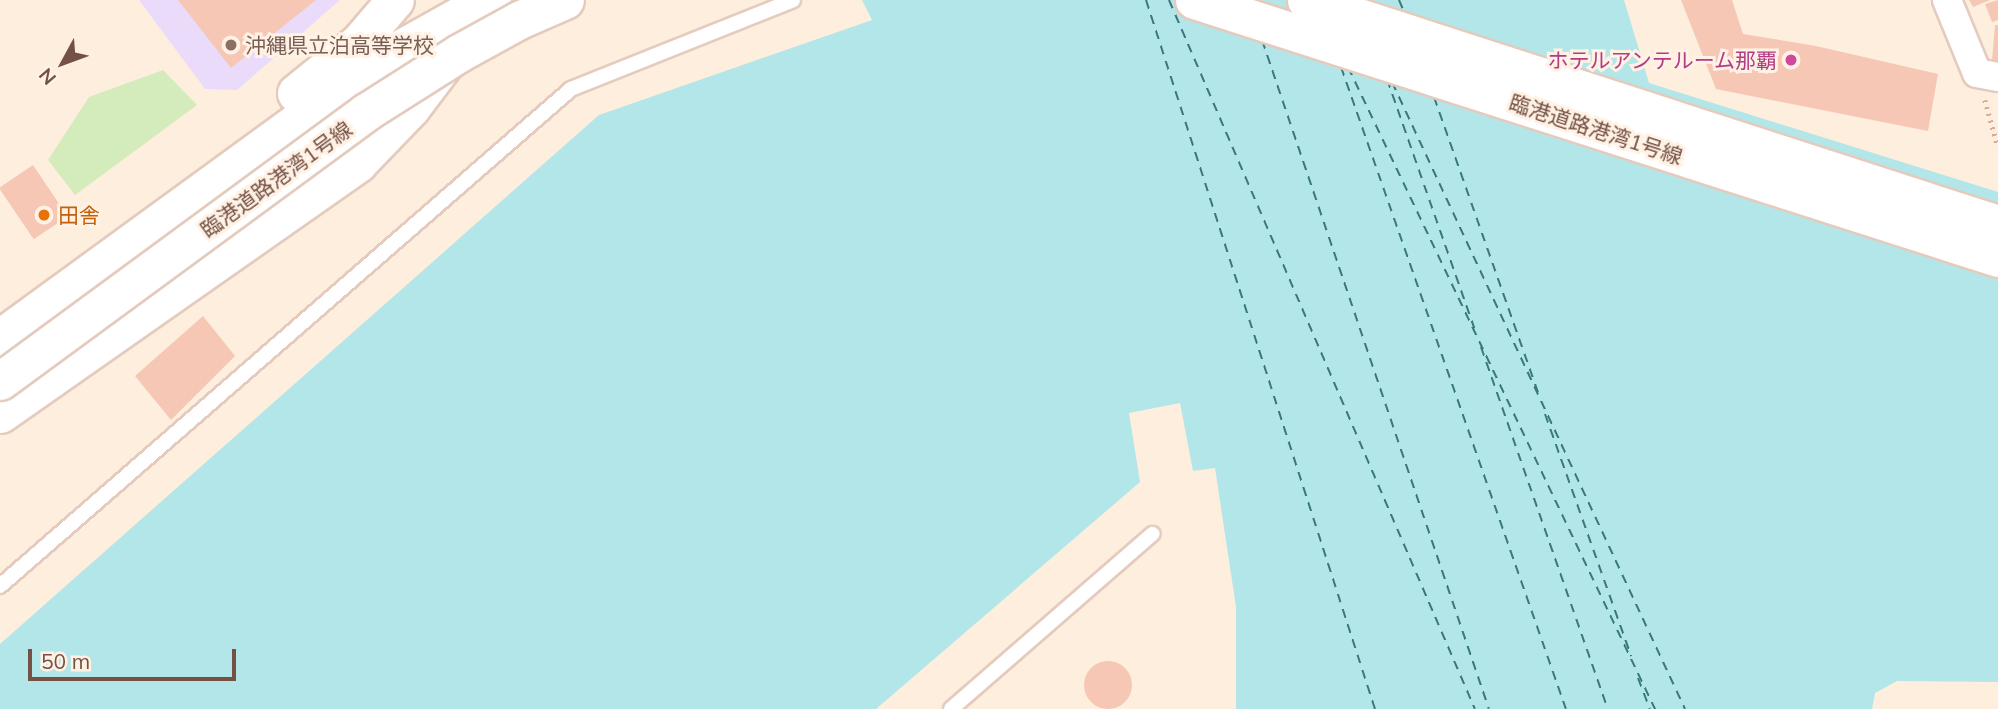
<!DOCTYPE html>
<html>
<head>
<meta charset="utf-8">
<style>
	body { margin:0 }
	#map { position:relative; width:1998px; height:709px; overflow:hidden; background:#feeede; font-family:Mulish,"Noto Sans JP",sans-serif }
	div>[style] { position:absolute }
	.education>* { inset:0; background:#ebdbfa }
	.green>* { inset:0; background:#d4ebbc }
	.water>* { inset:0; background:#b2e6e8 }
	.pier>* { inset:0; background:#feeede }
	.ferry>* { height:2px; margin-top:-1px; transform-origin:0; background:repeating-linear-gradient(90deg,#38787c 0 9px,transparent 0 16px) }
	.building>* { inset:0; background:#f5c7b4; transform-origin:0 0 }
	.round { border-radius:50% }
	.path>* { height:4.5px; margin-top:-2.25px; transform-origin:0; background:repeating-linear-gradient(90deg,#d9aa97 0 2px,transparent 0 7px) }
	.roads { filter:drop-shadow(2px 0 #e4cbbd) drop-shadow(-2px 0 #e4cbbd) drop-shadow(0 2px #e4cbbd) drop-shadow(0 -2px #e4cbbd) }
	.service>* { height:14px; margin:-7px; padding:0 7px; transform-origin:7px; border-radius:7px; background:#fff }
	.minor>* { height:28px; margin:-14px; padding:0 14px; transform-origin:14px; border-radius:14px; background:#fff }
	.tertiary>* { height:37px; margin:-18.5px; padding:0 18.5px; transform-origin:18.5px; border-radius:18.5px; background:#fff }
	.bridges { filter:drop-shadow(2px 0 #e4cbbd) drop-shadow(-2px 0 #e4cbbd) drop-shadow(0 2px #e4cbbd) drop-shadow(0 -2px #e4cbbd) }
	.tertiary-bridge>* { height:37px; margin:-18.5px; padding:0 18.5px; transform-origin:18.5px; border-radius:18.5px; background:#fff }
	.dots>* { width:19px; height:19px; translate:-50% -50%; box-sizing:border-box; border:4px solid #fff2e5; border-radius:50% }
	span { translate:-50% -50%; white-space:nowrap; text-align:center; line-height:1.15; -webkit-text-stroke:6px #fff2e5; paint-order:stroke }
	.education-label { font-size:21px; color:#785e54 }
	.left { translate:0 -50%; text-align:left }
	.hotel-label { font-size:21px; color:#b23c85 }
	.right { translate:-100% -50%; text-align:right }
	.street-label { font-size:21px; color:#755145 }
	.food-label { font-size:21px; color:#c56008 }
	.north { position:absolute; left:28px; top:28px; width:70px; height:70px; -webkit-text-stroke:5px #fff2e5; paint-order:stroke; rotate:229deg; font-size:19px; font-weight:700; line-height:28px; text-align:center; color:#755145 }
	.north::after { content:''; display:block; margin:auto; width:24px; height:32px; background:#755145; clip-path:polygon(50% 0,100% 100%,50% 72%,0 100%) }
	.scale { position:absolute; left:28px; top:649px; width:208px; height:32px; box-sizing:border-box; border:4px solid #755145; border-top:0; padding-left:9px; font-size:21px; line-height:24px; white-space:nowrap; color:#755145; -webkit-text-stroke:5px #fff2e5; paint-order:stroke }
</style>
</head>
<body>
<div id="map">
	<div class="education">
		<div style="clip-path:polygon(139px 0,340px 0,237px 90px,205px 89px)"></div>
	</div>
	<div class="green">
		<div style="clip-path:polygon(163px 70px,197px 105px,75px 195px,48px 160px,89px 97px)"></div>
	</div>
	<div class="water">
		<div style="clip-path:polygon(862px 0,1624px 0,1649px 83px,1998px 192px,1998px 709px,1236px 709px,1236px 607px,1215px 468px,1193px 471px,1180px 403px,1129px 413px,1140px 482px,876px 709px,0 709px,0 644px,599px 115px,872px 20px)"></div>
	</div>
	<div class="pier">
		<div style="clip-path:polygon(1897px 681px,1998px 682px,1998px 709px,1872px 709px,1875px 693px)"></div>
	</div>
	<div class="ferry">
		<div style="left:1146px;top:0;width:745px;rotate:72.1deg"></div>
		<div style="left:1169px;top:0;width:772px;rotate:66.66deg"></div>
		<div style="left:1399px;top:0;width:13px;rotate:67deg"></div>
		<div style="left:1262px;top:40px;width:706px;rotate:71.26deg"></div>
		<div style="left:1341px;top:67px;width:680px;rotate:70.69deg"></div>
		<div style="left:1348px;top:67px;width:712px;rotate:64.44deg"></div>
		<div style="left:1387px;top:79px;width:264px;rotate:70.7deg"></div>
		<div style="left:1392px;top:82px;width:692px;rotate:64.95deg"></div>
		<div style="left:1434px;top:97px;width:313px;rotate:70.6deg"></div>
		<div style="left:1481px;top:347px;width:384px;rotate:70.7deg"></div>
		<div style="left:1545px;top:414px;width:257px;rotate:70.4deg"></div>
		<div style="left:1638px;top:678px;width:33px;rotate:69deg"></div>
	</div>
	<div class="building">
		<div style="clip-path:polygon(178px 0,316px 0,231px 68px)"></div>
		<div style="clip-path:polygon(1681px 0,1732px 0,1743px 34px,1816px 46px,1938px 74px,1928px 131px,1716px 89px)"></div>
		<div style="clip-path:polygon(1969px 0,1990px 0,1973px 7px)"></div>
		<div style="clip-path:polygon(1998px 0,1998px 20px,1992px 22px,1985px 4px)"></div>
		<div style="clip-path:polygon(1995px 25px,1998px 25px,1998px 62px,1992px 61px)"></div>
		<div style="left:33px;top:165px;width:62px;height:41px;rotate:56deg"></div>
		<div style="clip-path:polygon(203px 316px,235px 356px,171px 420px,135px 376px)"></div>
		<div class="round" style="left:1084px;top:661px;width:48px;height:48px"></div>
	</div>
	<div class="path">
		<div style="left:1985px;top:100px;width:49px;rotate:74.5deg"></div>
	</div>
	<div class="roads">
		<div class="service">
			<div style="left:0;top:586px;width:757px;rotate:-41.04deg"></div>
			<div style="left:571px;top:89px;width:239px;rotate:-21.8deg"></div>
			<div style="left:951px;top:709px;width:267px;rotate:-41deg"></div>
		</div>
		<div class="minor">
			<div style="left:1947px;top:0;width:79px;rotate:67.7deg"></div>
			<div style="left:1977px;top:73px;width:21px;rotate:11deg"></div>
		</div>
		<div class="tertiary">
			<div style="left:1194px;top:0;width:844px;rotate:17.79deg"></div>
			<div style="left:1306px;top:0;width:727px;rotate:17.94deg"></div>
			<div style="left:296px;top:93px;width:81px;rotate:-39deg"></div>
			<div style="left:359px;top:42px;width:55px;rotate:-49.4deg"></div>
			<div style="left:0;top:338px;width:428px;rotate:-36.1deg"></div>
			<div style="left:346px;top:86px;width:63px;rotate:-34.7deg"></div>
			<div style="left:398px;top:50px;width:102px;rotate:-29.3deg"></div>
			<div style="left:0;top:414px;width:437px;rotate:-35deg"></div>
			<div style="left:358px;top:163px;width:76px;rotate:-46.1deg"></div>
			<div style="left:411px;top:108px;width:135px;rotate:-53.1deg"></div>
		</div>
	</div>
	<div class="bridges">
		<div class="tertiary-bridge">
			<div style="left:0;top:381px;width:454px;rotate:-36.3deg"></div>
			<div style="left:366px;top:112px;width:110px;rotate:-32.4deg"></div>
			<div style="left:459px;top:53px;width:68px;rotate:-28.8deg"></div>
			<div style="left:519px;top:20px;width:50px;rotate:-23.5deg"></div>
		</div>
	</div>
	<div class="dots">
		<div style="left:231px;top:45px;background:#8d6e63"></div>
		<div style="left:1791px;top:60px;background:#d1479c"></div>
		<div style="left:44px;top:215px;background:#e8710a"></div>
	</div>
	<div class="education-label">
		<span class="left" style="left:245px;top:45px">沖縄県立泊高等学校</span>
	</div>
	<div class="hotel-label">
		<span class="right" style="left:1777px;top:60px">ホテルアンテルーム那覇</span>
	</div>
	<div class="street-label">
		<span style="left:1596px;top:129px;rotate:18deg">臨港道路港湾1号線</span>
		<span style="left:276px;top:179px;rotate:-36deg">臨港道路港湾1号線</span>
	</div>
	<div class="food-label">
		<span class="left" style="left:58px;top:215px">田舎</span>
	</div>
	<div class="north">N</div>
	<div class="scale">50 m</div>
</div>
</body>
</html>
